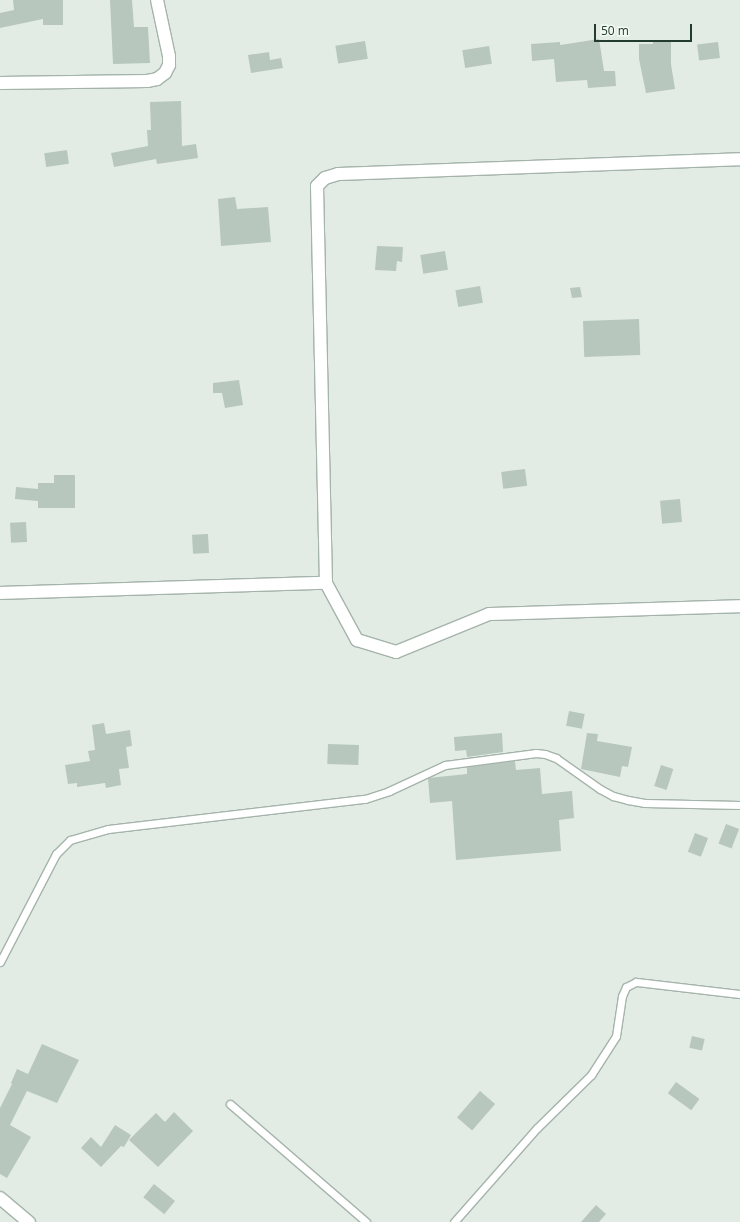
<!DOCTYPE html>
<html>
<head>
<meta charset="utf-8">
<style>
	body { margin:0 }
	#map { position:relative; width:740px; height:1222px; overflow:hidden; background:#e2ece5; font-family:"Open Sans",sans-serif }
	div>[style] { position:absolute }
	.building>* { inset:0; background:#b7c7be; transform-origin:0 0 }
	.roads { filter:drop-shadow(1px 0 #a5b4ab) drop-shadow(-1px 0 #a5b4ab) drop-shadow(0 1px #a5b4ab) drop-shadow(0 -1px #a5b4ab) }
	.lane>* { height:7px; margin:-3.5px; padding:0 3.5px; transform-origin:3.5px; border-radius:3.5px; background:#fff }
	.street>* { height:12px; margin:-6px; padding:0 6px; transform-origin:6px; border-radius:6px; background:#fff }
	span { translate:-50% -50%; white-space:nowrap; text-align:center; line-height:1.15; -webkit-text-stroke:3px #f3f9f4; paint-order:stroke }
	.scale { position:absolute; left:594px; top:24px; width:98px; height:18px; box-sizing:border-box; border:2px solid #223d30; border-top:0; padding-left:5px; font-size:12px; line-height:14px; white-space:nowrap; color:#223d30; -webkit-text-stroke:3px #f3f9f4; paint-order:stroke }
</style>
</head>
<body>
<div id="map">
	<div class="building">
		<div style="clip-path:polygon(13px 0,63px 0,63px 25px,43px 25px,43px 19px,0 28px,0 13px,14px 10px)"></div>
		<div style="clip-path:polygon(110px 0,132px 0,134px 27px,148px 27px,150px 63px,113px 64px)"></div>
		<div style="clip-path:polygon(599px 39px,604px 71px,615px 71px,616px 86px,588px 88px,587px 80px,556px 82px,554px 59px,532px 61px,531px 44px,560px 42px,560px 45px)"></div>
		<div style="left:365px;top:41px;width:18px;height:30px;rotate:81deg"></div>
		<div style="clip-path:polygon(653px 41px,671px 41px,671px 64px,675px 89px,646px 93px,639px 59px,639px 44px,653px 44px)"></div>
		<div style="left:718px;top:42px;width:16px;height:21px;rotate:83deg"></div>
		<div style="left:489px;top:46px;width:18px;height:27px;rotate:81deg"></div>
		<div style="clip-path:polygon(269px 52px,270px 60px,281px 58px,283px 68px,251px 73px,248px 55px)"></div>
		<div style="clip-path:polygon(181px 101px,182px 146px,196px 144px,198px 158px,157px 164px,156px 159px,114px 167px,111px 153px,148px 146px,147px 130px,151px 130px,150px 102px)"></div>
		<div style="left:67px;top:150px;width:14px;height:23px;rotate:82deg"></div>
		<div style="clip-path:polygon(235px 197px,237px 209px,268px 207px,271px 242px,221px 246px,218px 199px)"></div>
		<div style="clip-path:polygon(377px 246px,403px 247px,402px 262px,397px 261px,396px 271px,375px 270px)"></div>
		<div style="left:445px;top:251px;width:19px;height:25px;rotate:81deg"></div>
		<div style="left:480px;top:286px;width:17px;height:25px;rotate:80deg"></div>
		<div style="clip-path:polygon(580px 287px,582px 297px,572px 298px,570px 288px)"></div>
		<div style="left:639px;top:319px;width:36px;height:56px;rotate:88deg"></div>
		<div style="clip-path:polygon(239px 380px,243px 405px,225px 408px,222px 393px,213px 393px,213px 383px)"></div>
		<div style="left:525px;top:469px;width:17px;height:24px;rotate:83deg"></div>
		<div style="clip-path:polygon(54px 475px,75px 475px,75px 508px,38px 508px,38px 501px,15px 499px,16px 487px,38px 489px,38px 483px,54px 483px)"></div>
		<div style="left:680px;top:499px;width:23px;height:20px;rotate:85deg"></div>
		<div style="left:26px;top:522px;width:20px;height:16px;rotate:87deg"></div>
		<div style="left:208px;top:534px;width:19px;height:16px;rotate:87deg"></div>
		<div style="left:569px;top:711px;width:16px;height:15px;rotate:11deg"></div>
		<div style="clip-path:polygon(104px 723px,106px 734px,130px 730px,132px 746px,126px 747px,129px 768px,119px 769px,121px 785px,106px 788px,105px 783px,77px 787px,77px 783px,68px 784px,65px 765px,90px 761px,88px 751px,95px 750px,92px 725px)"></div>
		<div style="clip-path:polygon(502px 733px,503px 752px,467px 757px,466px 750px,455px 751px,454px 737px)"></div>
		<div style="clip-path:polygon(587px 733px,598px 734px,597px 741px,632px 747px,628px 767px,622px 766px,620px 777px,581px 769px)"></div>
		<div style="left:328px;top:744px;width:31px;height:20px;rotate:2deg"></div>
		<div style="clip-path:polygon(515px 761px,516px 770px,540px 768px,542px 794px,572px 791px,574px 818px,559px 820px,561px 851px,456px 860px,452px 801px,430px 803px,428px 778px,467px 774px,467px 767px)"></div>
		<div style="left:661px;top:765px;width:13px;height:22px;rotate:18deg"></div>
		<div style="left:726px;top:824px;width:14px;height:21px;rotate:21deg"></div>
		<div style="left:695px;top:833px;width:14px;height:20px;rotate:21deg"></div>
		<div style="left:692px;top:1036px;width:13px;height:12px;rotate:13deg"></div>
		<div style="clip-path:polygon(42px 1044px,79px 1060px,57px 1103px,27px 1091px,10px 1125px,31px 1137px,7px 1178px,0 1174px,0 1108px,12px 1084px,11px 1083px,17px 1069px,28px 1074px)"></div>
		<div style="left:676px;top:1082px;width:29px;height:14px;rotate:36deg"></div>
		<div style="left:480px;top:1091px;width:20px;height:35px;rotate:41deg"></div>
		<div style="clip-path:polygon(174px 1112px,193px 1131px,158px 1167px,129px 1140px,156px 1113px,165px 1122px)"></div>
		<div style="clip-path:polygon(115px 1125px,131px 1135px,124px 1147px,121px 1146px,101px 1167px,81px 1148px,91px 1137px,101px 1147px)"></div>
		<div style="left:154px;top:1184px;width:27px;height:17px;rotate:39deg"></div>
		<div style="clip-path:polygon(596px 1205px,606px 1214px,599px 1222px,581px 1222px)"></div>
	</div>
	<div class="roads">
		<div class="lane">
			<div style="left:0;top:962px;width:122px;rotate:-62.6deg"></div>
			<div style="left:56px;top:854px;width:20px;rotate:-45deg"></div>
			<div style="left:70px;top:840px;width:40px;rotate:-16deg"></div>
			<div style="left:108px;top:829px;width:259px;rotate:-6.7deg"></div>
			<div style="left:365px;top:799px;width:25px;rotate:-18deg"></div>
			<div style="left:389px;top:791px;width:62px;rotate:-24.9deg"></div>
			<div style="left:445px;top:765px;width:92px;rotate:-7.5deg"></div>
			<div style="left:536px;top:753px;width:9px;rotate:6deg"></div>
			<div style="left:545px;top:754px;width:12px;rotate:20deg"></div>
			<div style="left:556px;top:758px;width:54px;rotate:35.2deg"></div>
			<div style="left:600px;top:789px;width:15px;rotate:28deg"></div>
			<div style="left:613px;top:796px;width:16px;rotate:15deg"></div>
			<div style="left:628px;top:800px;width:17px;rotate:10deg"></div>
			<div style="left:645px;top:803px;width:95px;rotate:1.2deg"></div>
			<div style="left:230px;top:1104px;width:180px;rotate:40.9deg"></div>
			<div style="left:454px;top:1222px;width:125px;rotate:-48.6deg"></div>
			<div style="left:537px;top:1128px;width:76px;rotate:-44.5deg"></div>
			<div style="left:591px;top:1075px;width:46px;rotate:-57.3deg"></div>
			<div style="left:616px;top:1036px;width:40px;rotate:-81.5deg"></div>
			<div style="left:622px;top:996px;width:10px;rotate:-66deg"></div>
			<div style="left:626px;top:987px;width:11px;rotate:-27deg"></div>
			<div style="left:636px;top:982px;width:105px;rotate:6.6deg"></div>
		</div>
		<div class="street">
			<div style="left:0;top:83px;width:147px;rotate:-0.8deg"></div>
			<div style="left:147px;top:81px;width:10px;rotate:-11deg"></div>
			<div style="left:157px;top:79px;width:10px;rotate:-37deg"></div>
			<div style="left:165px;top:73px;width:9px;rotate:-63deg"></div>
			<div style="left:169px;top:65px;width:9px;rotate:-90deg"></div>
			<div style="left:169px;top:56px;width:57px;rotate:-102.1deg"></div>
			<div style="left:326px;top:583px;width:397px;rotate:-91.3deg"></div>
			<div style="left:317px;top:186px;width:11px;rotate:-45deg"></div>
			<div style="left:325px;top:178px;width:14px;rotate:-17deg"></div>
			<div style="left:338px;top:174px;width:402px;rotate:-2.1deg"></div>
			<div style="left:0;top:593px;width:326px;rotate:-1.8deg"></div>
			<div style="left:326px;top:583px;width:65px;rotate:61.5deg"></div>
			<div style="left:357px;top:640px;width:41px;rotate:17.1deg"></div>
			<div style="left:396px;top:652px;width:100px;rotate:-22.2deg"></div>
			<div style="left:489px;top:614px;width:251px;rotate:-1.8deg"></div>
			<div style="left:0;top:1198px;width:38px;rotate:40deg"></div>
		</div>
	</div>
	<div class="scale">50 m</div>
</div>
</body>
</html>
